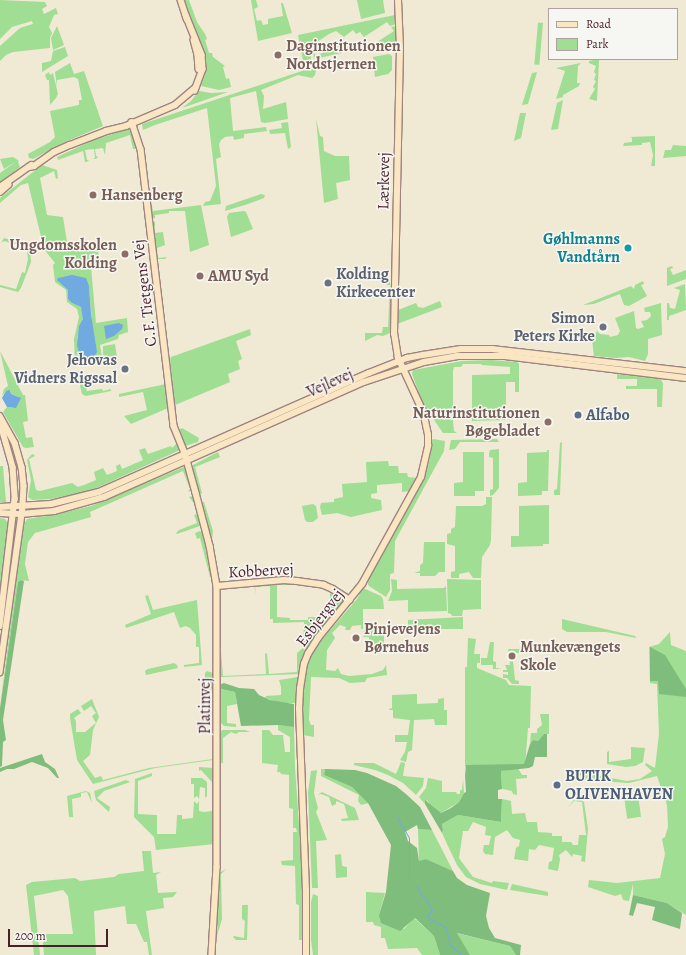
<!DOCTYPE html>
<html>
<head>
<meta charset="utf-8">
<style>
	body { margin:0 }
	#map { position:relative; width:686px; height:955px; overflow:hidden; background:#f0e9d4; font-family:Alegreya,serif }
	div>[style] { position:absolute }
	.green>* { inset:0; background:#9fde93; transform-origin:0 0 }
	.forest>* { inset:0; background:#7fbd7d }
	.water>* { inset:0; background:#71aae1 }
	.stream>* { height:1px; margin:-0.5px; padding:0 0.5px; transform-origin:0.5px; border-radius:0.5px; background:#71aae1 }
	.roads { filter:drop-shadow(1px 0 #9d8480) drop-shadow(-1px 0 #9d8480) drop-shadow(0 1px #9d8480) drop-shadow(0 -1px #9d8480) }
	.secondary>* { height:5.5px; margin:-2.75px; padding:0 2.75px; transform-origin:2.75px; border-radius:2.75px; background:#fbe6c4 }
	.dots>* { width:11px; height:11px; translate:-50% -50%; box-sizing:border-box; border:2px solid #f6f6f2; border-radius:50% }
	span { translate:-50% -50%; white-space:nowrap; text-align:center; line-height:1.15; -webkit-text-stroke:3px #f6f6f2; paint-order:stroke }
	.education-label { font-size:16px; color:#785e54; font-weight:700 }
	.left { translate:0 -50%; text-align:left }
	.right { translate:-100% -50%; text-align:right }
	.street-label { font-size:16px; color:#4a1f2b }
	.culture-label { font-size:16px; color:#0d838f; font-weight:700 }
	.worship-label { font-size:16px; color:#5b616d; font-weight:700 }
	.service-label { font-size:16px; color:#4e5e75; font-weight:700 }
	.legend { position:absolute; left:548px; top:8px; width:130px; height:52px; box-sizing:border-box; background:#f6f6f2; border:1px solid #b1a0a2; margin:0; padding:5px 7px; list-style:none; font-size:12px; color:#4a1f2b }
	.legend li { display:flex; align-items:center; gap:8px; height:20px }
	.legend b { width:20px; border:1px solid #b1a0a2 }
	.scale { position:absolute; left:8px; top:929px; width:100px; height:18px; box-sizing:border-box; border:2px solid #4a1f2b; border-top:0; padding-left:5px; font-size:12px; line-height:14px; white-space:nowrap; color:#4a1f2b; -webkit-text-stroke:3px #f6f6f2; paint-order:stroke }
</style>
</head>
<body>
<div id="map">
	<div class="green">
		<div style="clip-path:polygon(0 0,45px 2px,47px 6px,42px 9px,44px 14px,56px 8px,58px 14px,54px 15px,49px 27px,52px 33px,50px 38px,50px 48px,13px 52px,6px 55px,0 61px,0 46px,20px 28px,33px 24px,32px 21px,12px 27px,0 39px)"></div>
		<div style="clip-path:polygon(184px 0,189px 0,197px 22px,205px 34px,207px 39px,205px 40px,209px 53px,212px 53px,213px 57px,225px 66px,223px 67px,226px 79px,229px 78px,231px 87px,219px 90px,201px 86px,205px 74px,205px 54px)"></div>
		<div style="clip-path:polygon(251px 0,256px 0,258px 7px,254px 9px,257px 21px,261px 20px,263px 25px,268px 24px,268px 19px,283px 16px,281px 3px,283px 3px,292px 33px,258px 41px)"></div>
		<div style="clip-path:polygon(357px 0,383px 0,385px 13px,361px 19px)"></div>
		<div style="clip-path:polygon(395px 15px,396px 24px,390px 26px,387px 22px,364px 37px,360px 32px,356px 34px,353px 30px,344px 37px,336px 31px,329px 34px,311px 46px,311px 60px,303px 61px,298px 35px)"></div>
		<div style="left:543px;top:23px;width:42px;height:5px;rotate:95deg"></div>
		<div style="clip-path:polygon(57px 26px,64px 45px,53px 50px,51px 38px)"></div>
		<div style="clip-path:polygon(396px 26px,396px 41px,394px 44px,368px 48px,368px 43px,371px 46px,394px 31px,391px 27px)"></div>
		<div style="clip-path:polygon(340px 41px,342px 53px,314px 59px,313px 52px,317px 56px)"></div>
		<div style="clip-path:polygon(65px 47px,68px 56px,42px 72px,42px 63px,51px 61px,53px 51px)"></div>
		<div style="clip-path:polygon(389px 54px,392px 56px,392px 70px,388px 74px,375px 77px,373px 57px)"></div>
		<div style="clip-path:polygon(599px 59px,599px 61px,597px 101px,589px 99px,595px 89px,593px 87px,596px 81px,594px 80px,596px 74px,594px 72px,596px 66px,589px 63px,589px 61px)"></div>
		<div style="clip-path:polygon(70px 63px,74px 74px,84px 71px,103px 126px,65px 142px,33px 159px,29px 158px,28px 154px,50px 142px,55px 137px,50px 111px,79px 105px,79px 100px,82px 100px,78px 79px,74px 77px,57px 80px,57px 87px,55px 72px)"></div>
		<div style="clip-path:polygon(581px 63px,578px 66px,577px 83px,580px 83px,579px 86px,563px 95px,563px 97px,556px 99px,565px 71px,556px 68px)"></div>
		<div style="clip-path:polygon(317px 66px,315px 75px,312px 78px,298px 75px,261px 90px,264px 96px,263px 109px,286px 102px,288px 119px,265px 123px,261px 122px,256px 91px,230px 98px,233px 131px,266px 127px,267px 131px,244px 134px,244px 138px,234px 140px,233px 136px,225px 137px,221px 140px,219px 144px,221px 157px,216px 159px,221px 204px,203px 206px,205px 202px,210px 201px,216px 186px,207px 108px,155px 125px,143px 130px,142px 124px)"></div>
		<div style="clip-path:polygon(49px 72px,50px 75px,53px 73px,58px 94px,56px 98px,50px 105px,49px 80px,47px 80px,45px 75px)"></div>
		<div style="clip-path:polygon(537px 72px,528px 104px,522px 105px,532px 73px)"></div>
		<div style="clip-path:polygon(199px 91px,211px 93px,228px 92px,182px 108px,191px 101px)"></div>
		<div style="clip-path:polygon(563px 100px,558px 129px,551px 130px,557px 103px)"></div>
		<div style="clip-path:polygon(520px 113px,526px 113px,521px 138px,514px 141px)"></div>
		<div style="clip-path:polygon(316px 119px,320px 136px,323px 137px,324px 151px,335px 156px,349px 156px,350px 180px,336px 183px,338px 199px,324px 203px)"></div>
		<div style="clip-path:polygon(288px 122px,291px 147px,288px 149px,285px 133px,270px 134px,269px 130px,282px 128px,281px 123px)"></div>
		<div style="clip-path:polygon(128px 129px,131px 131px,137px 149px,133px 149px,130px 135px,106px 143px,105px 155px,103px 148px,95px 149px,96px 156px,98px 157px,96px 159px,93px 159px,95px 158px,94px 149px,85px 150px,87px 160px,89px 160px,87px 162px,85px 162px,83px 151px,58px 160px,57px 157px,91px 141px)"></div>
		<div style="clip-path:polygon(655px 136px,655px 166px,651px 166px,653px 155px,650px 142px,642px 143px,642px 145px,623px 146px,624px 143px,632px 142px,632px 138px,630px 137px)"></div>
		<div style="clip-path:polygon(673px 145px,686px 146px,686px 156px,663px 158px,665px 150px,671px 150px)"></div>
		<div style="clip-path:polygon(13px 157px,19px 161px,18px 162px,20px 167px,0 183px,0 173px,17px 161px,4px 169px,0 159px)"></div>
		<div style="clip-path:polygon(evenodd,42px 165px,57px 170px,58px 178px,56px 179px,54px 171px,40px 178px,47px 215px,63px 217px,68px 248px,97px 243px,100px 265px,91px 267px,96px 323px,127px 318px,128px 332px,119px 335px,118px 339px,100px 345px,102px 357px,75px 364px,74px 339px,79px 317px,77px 309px,67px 302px,66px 290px,55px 282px,53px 265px,55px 263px,44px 249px,28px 183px,21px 185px,0 203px,0 198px,42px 165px,65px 286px,89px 286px,92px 323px,77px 339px,83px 319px,83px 312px,81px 307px,72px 303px,68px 290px,65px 286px)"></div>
		<div style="clip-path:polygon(148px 186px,153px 211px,201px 205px,209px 245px,190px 252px,185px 211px,169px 211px,169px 213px,155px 215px,155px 218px,152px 219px)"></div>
		<div style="clip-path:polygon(261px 194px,265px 195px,264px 198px,248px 204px,225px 211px,226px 206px)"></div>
		<div style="clip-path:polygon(244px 211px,246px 212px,253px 229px,231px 237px,227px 217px,229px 213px)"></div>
		<div style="clip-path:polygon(153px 222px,155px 222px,155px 233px,163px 232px,165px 245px,157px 248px,158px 258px,167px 257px,165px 259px,157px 259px)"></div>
		<div style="clip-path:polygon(4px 238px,28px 245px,28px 247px,35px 250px,30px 250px,31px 262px,21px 288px,18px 292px,0 287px,0 285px,16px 289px,22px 272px,25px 273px,28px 259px,27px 251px,25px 250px,25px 247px,4px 241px,1px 243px)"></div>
		<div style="clip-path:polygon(672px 266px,673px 268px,670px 269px,673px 275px,686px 270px,686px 279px,667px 286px,667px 268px)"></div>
		<div style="clip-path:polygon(386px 280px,390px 282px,391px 289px,390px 333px,383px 336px,377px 335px,365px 341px,365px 333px,382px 333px,383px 327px,388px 327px,390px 285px,387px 285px)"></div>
		<div style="clip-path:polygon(643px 281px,644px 284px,641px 285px,647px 296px,629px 306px,624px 305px,620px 294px,594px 304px,583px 305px,631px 286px,634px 289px,635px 285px)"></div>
		<div style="clip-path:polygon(685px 284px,686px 310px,669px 316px,669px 320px,667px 320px,667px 303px,669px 303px,670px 308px,675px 309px,680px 290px,674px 288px)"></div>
		<div style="clip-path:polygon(440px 301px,442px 307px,397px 324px,398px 310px,416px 303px,418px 307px,423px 308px)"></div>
		<div style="clip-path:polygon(661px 303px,662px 335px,648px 339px,648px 354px,645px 361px,629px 357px,615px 358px,594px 356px,592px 340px,597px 331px,600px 334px,609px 335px,610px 337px,618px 335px,620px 331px,615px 318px,634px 311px,636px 328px,638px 329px,644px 327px,641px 321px,647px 320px,651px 316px,650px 312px,645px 312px,644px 308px)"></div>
		<div style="clip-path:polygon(250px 329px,251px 335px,236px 341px,242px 359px,238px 361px,240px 369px,228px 374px,230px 382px,175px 405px,170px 360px,171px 357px)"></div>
		<div style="clip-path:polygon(115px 344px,118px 364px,113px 365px,111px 356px,103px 358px,103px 346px)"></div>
		<div style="clip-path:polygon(0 351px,23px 395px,25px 395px,28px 421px,23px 422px,26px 438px,32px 437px,34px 447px,26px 448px,23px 447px,3px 412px,7px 407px,14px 408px,19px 397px,11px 394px,11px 391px,6px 391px,2px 396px,4px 389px,8px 386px)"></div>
		<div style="clip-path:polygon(491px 360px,517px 362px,519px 364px,519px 392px,515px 392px,515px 382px,506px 382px,506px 420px,472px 421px,472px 375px,510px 374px,510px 367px,482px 365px,481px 364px,463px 364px,461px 367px,454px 367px,453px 371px,453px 422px,454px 431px,457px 433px,443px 433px,423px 404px,412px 374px,413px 370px,462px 361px)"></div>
		<div style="clip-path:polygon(395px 366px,395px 367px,192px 455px,260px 423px)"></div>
		<div style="clip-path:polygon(82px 370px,87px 391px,102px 389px,103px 391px,111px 389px,111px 391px,86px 396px,82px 394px,77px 372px)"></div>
		<div style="clip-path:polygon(617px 374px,661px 379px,663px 384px,662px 407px,657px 407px,657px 389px,626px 389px,626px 386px,637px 386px,637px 379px,617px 379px)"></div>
		<div style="clip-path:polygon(166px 384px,168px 408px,131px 424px,124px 416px,147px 410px,143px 392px,119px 397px,119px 394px)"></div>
		<div style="clip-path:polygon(182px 428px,199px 438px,198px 442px,185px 446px,179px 432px,179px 430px)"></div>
		<div style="clip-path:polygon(433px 439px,445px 441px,444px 451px,395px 541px,394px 573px,390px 574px,390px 590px,386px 597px,369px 586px,367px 582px,423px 479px,429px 462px,432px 440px)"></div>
		<div style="clip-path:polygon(497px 439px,499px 442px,460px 442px,455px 449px,449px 450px,451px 440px)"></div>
		<div style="clip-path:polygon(562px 442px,560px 495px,554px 495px,554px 490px,557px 489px,560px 443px)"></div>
		<div style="clip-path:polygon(177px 443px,180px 450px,90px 491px,51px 499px,32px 500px,28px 497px,31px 480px,27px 460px,31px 455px,33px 454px,35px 456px,29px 459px,36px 490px,40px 491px,72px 483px,78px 487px,84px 485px,96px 480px,94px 472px,103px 468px,107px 475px,117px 471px,116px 466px,120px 464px,122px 469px,143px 460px,139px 450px,145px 448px,148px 454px,171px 446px,172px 448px)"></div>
		<div style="clip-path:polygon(499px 449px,499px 488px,493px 495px,490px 496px,490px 490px,493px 489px,493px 458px,489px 457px,489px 454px,490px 450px)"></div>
		<div style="clip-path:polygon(547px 450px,549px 450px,548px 491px,542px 491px,542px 495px,518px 496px,518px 483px,527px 482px,527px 453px,547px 452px)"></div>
		<div style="clip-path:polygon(218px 452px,220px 457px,195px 467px,202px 493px,200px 495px,191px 466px)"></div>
		<div style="clip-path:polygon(463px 452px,484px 452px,484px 491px,475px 491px,475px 496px,454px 496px,454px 483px,463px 482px)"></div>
		<div style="clip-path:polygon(388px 461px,389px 466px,398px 466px,399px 473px,407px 473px,408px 477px,417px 478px,410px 491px,402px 492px,402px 483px,377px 485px,377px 493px,371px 494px,371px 498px,381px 500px,382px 510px,351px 517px,337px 513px,322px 515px,320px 507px,321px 503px,334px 502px,334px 499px,343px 497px,342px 484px,367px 482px,366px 462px)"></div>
		<div style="clip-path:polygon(0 466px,3px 466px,6px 502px,0 502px)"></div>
		<div style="clip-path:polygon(184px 467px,189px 478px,192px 490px,188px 492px,190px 489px,183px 471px,90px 512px,91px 517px,35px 533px,28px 542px,25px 564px,29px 581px,21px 580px,18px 582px,0 708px,17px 573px,24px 524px,27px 519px,58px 514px,91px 506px)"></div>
		<div style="clip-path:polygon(193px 496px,201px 523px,200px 526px,177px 534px,176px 533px,179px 530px,197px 523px,194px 515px,197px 514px,194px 503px,189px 497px)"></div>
		<div style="clip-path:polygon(486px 497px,492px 497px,491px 540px,490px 545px,482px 557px,481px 578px,473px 578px,469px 572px,459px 574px,459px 578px,451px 578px,451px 572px,455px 571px,455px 546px,447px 544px,447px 534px,451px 533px,451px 529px,455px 527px,456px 506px,482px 506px,486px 504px)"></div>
		<div style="clip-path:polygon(202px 501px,204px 502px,213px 531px,212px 539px,220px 582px,218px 580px)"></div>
		<div style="clip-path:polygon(313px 504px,316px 506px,318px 518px,313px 522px,307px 522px,305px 520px,302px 506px)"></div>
		<div style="clip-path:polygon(549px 505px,549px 544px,543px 544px,543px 546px,511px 547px,511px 536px,519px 536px,519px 506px)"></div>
		<div style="clip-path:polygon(0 518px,5px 519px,9px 525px,0 588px)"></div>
		<div style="clip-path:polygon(200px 531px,204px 534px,208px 548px,212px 577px,210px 577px,200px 538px,197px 539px,195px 533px)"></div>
		<div style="clip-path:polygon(424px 542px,445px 542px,445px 572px,439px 572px,435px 576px,420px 576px,420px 573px,414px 573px,420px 571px,420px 565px,423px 563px)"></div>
		<div style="clip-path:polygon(391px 579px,397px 580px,397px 589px,444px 588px,446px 586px,447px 611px,408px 612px,408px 600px,388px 601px,392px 591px)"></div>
		<div style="clip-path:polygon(447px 579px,481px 580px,481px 609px,463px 610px,462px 616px,452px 616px,451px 614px,448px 613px)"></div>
		<div style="clip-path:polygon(275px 583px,292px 583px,292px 585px,277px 585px,277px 617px,290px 618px,290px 620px,308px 620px,308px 617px,321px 617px,324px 613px,327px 613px,328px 603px,330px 603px,330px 592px,328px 592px,329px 590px,341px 596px,344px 603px,309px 648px,302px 662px,300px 674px,221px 677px,221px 652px,223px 676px,266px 674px,265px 654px,267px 653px,269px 674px,297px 672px,297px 653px,303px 648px,304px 622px,273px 623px,273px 619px,270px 619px,270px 586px,255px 587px,256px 595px,254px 585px)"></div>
		<div style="clip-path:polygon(363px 588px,381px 596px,383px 599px,384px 609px,363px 609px,363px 629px,361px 629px,361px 625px,352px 626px,350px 630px,345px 630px,346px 627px,340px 625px,332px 633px,335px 638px,327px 650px,326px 670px,335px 671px,338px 668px,341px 674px,349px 676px,372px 674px,383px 670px,386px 665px,387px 675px,367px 678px,365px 682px,350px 683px,339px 678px,311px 677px,309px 720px,311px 725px,314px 725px,314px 737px,303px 735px,303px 695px,306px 667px,310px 657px,319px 643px,357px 599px)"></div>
		<div style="clip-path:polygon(148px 595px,153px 610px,197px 600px,202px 665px,184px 667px,184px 665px,199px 663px,199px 647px,196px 647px,196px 635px,190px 628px,186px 626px,180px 628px,174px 612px,126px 628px,125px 625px,151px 614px,145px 596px)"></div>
		<div style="clip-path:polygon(463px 617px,463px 629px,408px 629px,408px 620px)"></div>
		<div style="clip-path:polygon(562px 619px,635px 636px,636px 638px,606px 632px,567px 632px,562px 629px)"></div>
		<div style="clip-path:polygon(364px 630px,384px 630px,384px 645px,389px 651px,381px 646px,365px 647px,369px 645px,369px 637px,363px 637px)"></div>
		<div style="clip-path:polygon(670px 632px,671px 645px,686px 651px,686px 915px,667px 903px,633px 895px,633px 884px,629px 901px,623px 900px,621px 894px,615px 896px,588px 887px,589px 880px,617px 883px,660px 878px,665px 854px,662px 839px,665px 837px,668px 827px,667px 805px,657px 776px,629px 783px,614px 782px,582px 779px,579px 772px,627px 781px,640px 779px,652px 771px,645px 765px,646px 763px,655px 768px,659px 734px,657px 684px,650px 683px,649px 647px,659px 644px)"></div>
		<div style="clip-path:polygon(468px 638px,476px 639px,474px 654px,480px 654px,480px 663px,477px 663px,477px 668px,506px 680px,509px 685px,531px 686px,530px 728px,528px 728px,525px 766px,465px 767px,465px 667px,467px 667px)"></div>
		<div style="clip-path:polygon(490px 642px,494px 642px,493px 661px,496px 662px,496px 668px,502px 669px,493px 669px,493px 665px,481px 665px,481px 658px,487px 658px)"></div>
		<div style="clip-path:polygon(508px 649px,521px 649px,521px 653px,516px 653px,516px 660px,513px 661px,515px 680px,519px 681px,519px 684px,512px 684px,507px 678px,503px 678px,503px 674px,508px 675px,508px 672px,503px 672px,503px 670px,507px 670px,505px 665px,510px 665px)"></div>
		<div style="clip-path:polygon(174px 663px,177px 665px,178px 668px,146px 675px,145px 671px,148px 669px)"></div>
		<div style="clip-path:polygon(207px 671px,215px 674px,213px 760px,155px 768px,93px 784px,77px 760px,70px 718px,70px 714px,78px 709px,81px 713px,74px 718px,76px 721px,76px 732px,85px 732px,96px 723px,92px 716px,96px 713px,91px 706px,84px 711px,81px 706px,92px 699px,99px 717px,93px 730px,90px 755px,83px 761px,95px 778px,101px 776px,103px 780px,149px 768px,213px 759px,213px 696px,209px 679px,205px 678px,205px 673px)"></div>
		<div style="clip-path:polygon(298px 677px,295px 703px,281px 703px,265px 698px,266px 696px,281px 695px,281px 687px,279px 680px)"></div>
		<div style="clip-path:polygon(220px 689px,235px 692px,237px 704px,227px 706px,227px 723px,236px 724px,236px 727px,224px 726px,221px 723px)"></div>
		<div style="clip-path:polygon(417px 694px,417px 704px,438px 703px,438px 699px,444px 698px,444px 710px,447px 710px,447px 725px,435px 725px,434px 719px,414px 720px,412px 750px,408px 752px,406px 762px,400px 760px,405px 752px,407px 742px,395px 742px,395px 735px,408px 735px,410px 720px,393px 718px,393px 710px,389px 710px,389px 709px,392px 708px,392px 695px)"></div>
		<div style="clip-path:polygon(540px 714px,549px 714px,549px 734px,544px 734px,538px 741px,533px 740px,530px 744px,531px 733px,537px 733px,537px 729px,542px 725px)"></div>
		<div style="clip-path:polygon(278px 725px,294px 727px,295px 767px,299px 824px,302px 832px,304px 955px,302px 940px,299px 940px,299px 905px,296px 904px,295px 866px,282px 865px,281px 861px,293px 860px,293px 832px,297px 832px,296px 828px,293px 828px,293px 809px,289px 808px,289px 775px,281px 774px,280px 772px,277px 772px,278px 765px,262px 763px,262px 730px,269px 730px,273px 735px,283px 735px,285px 752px,290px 752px,290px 737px,278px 730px)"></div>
		<div style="clip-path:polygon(222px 730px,245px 730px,250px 732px,239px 732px,236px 734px,231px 732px,223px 738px,223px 763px,220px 763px,220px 733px)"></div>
		<div style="clip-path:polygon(631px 747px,645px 748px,643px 762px,635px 766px,626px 767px,607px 764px,607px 752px,609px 751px,609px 762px,631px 759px)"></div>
		<div style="clip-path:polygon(401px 762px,405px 763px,403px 776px,424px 778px,423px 786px,416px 795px,403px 783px,388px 775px,375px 770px,354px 765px,354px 763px,374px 763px,396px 774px)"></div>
		<div style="clip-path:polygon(199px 767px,214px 768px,214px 799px,212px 799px,212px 782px,201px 770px,199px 771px)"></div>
		<div style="clip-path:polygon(518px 768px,522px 775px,527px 775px,527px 778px,516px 779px,517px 795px,513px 794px,512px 791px,502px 789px,501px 771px)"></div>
		<div style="clip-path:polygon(321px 769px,325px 769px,324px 775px,352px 787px,369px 803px,361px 805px,358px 801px,359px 795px,321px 776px)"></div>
		<div style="clip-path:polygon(317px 770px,314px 793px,318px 808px,316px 812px,327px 840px,316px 841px,318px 888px,312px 888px,308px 792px,311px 771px)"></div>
		<div style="clip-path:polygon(152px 773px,152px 776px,138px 781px,138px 814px,157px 815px,157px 834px,176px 834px,177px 815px,182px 815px,182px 819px,193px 818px,194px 801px,197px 804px,199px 801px,199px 811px,204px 812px,212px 811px,212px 800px,214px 800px,215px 844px,156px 850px,154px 837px,134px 817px,135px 779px)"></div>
		<div style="clip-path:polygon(191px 778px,202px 778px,207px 782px,207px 796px,205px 798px,205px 788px,200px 787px,199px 799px,197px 796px,194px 798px,194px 784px,191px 784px)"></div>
		<div style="clip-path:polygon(428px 778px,442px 781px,442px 792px,456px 792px,457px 794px,460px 794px,460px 790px,462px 790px,463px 779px,464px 793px,459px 802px,441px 813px,433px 809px,427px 800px,425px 804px,419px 797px,426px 788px)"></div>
		<div style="clip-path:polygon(126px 780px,130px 782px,104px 791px,97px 798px,110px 807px,109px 812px,96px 800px,94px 791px)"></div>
		<div style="clip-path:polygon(86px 791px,90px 793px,92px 803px,87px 792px,81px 793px,81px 797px,72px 799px,73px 817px,69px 817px,67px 796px)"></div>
		<div style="clip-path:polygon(322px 792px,355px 808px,359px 820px,342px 821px,341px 819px,348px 818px,344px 804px,336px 801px,336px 804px,332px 806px,329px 797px,321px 794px,318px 795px)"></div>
		<div style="left:638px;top:795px;width:22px;height:14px;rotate:82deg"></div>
		<div style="clip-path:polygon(502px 799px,511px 801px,512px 814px,525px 813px,527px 822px,537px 822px,538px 832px,552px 833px,552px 836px,562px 836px,562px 842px,571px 842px,573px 845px,578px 845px,579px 835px,586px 835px,582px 802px,574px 801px,567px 808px,574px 800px,580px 799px,584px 802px,588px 829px,585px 862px,581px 861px,582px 856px,573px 854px,572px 857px,566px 850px,559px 855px,560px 859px,558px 871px,548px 869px,549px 862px,552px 861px,554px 848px,539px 845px,535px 850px,529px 849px,528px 861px,514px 859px,516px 848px,519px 846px,520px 840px,513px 838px,507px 830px,495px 837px,493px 855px,485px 854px,483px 851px,484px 845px,489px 845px,491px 836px,485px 835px,486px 827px,473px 822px,468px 831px,463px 831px,459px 858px,473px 877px,492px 883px,493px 881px,509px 883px,507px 890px,480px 884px,466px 877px,457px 865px,447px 844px,442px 833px,443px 830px,442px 824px,458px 815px,501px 822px)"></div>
		<div style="clip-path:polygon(418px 829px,432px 830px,453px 871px,426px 859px,419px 862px)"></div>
		<div style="clip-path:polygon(142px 851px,151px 851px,153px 873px,161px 872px,156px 875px,158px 893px,177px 892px,173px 897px,163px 898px,164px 908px,146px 911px,152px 955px,149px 955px,147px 942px,144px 942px,136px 924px,127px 924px,125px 906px,94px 911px,96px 955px,44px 955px,43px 943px,45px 934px,73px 934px,68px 896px,63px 890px,34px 896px,40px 955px,34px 955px,26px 885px,32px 882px,75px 878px,80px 881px,114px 877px,119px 874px,144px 871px)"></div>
		<div style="clip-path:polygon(341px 854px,342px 866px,347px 867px,347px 877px,336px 878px,335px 855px)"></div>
		<div style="clip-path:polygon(226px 869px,221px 874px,222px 919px,217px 936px,219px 873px)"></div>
		<div style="clip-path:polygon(512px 884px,548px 892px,548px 896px,510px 890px)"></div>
		<div style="clip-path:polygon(366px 892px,385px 893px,379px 915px,404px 929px,414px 918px,434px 936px,440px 955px,422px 955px,417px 948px,388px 949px,385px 938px,381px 938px,381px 927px,374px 925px,373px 922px,366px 922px)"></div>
		<div style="clip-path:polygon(313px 894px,318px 896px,318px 955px,313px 955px,311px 940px,311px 902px)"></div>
		<div style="clip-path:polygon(242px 905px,248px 905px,247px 940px,236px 940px,233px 937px,234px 936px,244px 938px,245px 921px,242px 919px)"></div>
		<div style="clip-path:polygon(456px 933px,510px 946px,516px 955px,470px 955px)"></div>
	</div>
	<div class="forest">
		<div style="clip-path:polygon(21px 580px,24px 581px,3px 720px,6px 740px,3px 742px,2px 766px,0 767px,0 708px,18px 582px)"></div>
		<div style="clip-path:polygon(650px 647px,665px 655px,686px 689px,686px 697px,659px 694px,658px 681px,650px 681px)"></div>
		<div style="clip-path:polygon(224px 683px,239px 688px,254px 689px,259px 695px,270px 700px,294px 704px,294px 727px,278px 725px,241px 726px,235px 692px,221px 689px,221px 684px)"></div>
		<div style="clip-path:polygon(544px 734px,547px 734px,547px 757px,535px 757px,533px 766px,529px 768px,501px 771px,502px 789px,498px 790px,498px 799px,502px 799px,501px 822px,458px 815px,442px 824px,443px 830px,442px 833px,425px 804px,425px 800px,441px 813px,451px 808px,459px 802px,464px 793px,466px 792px,465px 776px,466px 765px,524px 764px,530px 744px,533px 740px,538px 741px)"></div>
		<div style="clip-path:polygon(42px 754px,45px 762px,55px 769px,59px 778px,57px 778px,48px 768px,32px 762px,14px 769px,7px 769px,0 772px,0 768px)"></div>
		<div style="clip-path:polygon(325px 769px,355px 770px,367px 773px,396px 786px,406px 794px,420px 807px,432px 830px,418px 829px,417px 825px,405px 832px,408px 841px,417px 848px,419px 861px,426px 859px,453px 871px,457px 878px,467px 885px,490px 893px,486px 916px,489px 928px,495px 938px,521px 945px,520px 955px,516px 955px,510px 946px,457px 933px,470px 955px,440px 955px,434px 936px,415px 918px,400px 931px,381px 923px,379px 915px,386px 892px,391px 845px,368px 803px,352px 787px,324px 775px)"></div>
		<div style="clip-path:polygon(633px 895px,667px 903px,682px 913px,680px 929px,652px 920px,655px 907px,637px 903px,633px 916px,629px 915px)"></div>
	</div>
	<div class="water">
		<div style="clip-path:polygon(72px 275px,86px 278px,89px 286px,91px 314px,97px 352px,94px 357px,88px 359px,80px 357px,77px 345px,79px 326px,83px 319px,81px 307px,72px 303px,68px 299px,68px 290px,57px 280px,58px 278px)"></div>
		<div style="clip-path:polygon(119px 323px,123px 325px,122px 329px,114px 336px,106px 339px,104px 326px)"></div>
		<div style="clip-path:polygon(10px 390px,11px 394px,21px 398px,16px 408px,7px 407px,2px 398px,6px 391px)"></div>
	</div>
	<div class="stream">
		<div style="left:397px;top:817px;width:24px;rotate:60deg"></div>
		<div style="left:409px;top:838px;width:40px;rotate:90deg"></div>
		<div style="left:417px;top:885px;width:9px;rotate:72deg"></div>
		<div style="left:420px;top:894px;width:6px;rotate:39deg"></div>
		<div style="left:425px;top:898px;width:14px;rotate:60deg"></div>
		<div style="left:432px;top:910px;width:7px;rotate:135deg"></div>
		<div style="left:427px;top:915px;width:6px;rotate:59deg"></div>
		<div style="left:430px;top:920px;width:5px;rotate:11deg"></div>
		<div style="left:435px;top:921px;width:13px;rotate:32deg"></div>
		<div style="left:446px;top:928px;width:17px;rotate:77deg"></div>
		<div style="left:450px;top:945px;width:13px;rotate:39deg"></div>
		<div style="left:460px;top:953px;width:2px;rotate:90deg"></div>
	</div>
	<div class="roads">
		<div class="secondary">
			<div style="left:181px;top:0;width:20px;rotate:72deg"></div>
			<div style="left:186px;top:15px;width:43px;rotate:68.2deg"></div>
			<div style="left:202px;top:55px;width:14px;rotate:86deg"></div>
			<div style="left:203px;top:69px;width:23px;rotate:110deg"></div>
			<div style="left:194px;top:40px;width:16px;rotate:75deg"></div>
			<div style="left:198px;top:55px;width:14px;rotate:86deg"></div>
			<div style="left:132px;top:122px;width:28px;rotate:72deg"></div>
			<div style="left:141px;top:149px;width:279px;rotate:83.2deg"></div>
			<div style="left:174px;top:426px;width:29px;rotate:68deg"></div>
			<div style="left:185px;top:453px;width:41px;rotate:74.6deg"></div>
			<div style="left:196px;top:493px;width:55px;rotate:75.2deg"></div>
			<div style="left:210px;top:546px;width:41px;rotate:80.1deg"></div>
			<div style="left:217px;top:586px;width:281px;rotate:90deg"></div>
			<div style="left:217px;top:867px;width:88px;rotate:93.3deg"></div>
			<div style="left:29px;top:167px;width:5px;rotate:-11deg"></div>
			<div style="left:34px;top:166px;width:24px;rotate:-35deg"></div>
			<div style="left:54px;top:152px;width:17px;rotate:-24deg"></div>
			<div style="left:70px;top:145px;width:39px;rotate:-21deg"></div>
			<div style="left:106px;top:131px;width:21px;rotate:-14deg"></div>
			<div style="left:126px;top:126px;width:53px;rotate:-23.2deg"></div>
			<div style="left:175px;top:105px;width:26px;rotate:-40deg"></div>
			<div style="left:0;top:187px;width:38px;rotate:-35deg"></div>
			<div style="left:0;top:192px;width:11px;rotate:-41deg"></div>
			<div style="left:0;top:416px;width:31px;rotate:61deg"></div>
			<div style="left:15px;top:443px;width:25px;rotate:74deg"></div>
			<div style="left:22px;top:467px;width:19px;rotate:84deg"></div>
			<div style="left:24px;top:486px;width:21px;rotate:93deg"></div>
			<div style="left:23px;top:507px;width:167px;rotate:97.9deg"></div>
			<div style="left:0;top:421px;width:48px;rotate:74.2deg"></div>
			<div style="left:13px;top:467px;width:32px;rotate:86deg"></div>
			<div style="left:15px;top:499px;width:128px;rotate:96.7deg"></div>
			<div style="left:0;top:507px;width:51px;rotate:-3.4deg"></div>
			<div style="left:51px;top:504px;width:49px;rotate:-14deg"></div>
			<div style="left:99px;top:492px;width:295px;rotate:-23.8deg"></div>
			<div style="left:369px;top:373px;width:41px;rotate:-21.5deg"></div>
			<div style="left:407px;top:358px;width:16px;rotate:-11deg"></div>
			<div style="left:423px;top:355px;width:38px;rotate:-9deg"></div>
			<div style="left:461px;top:349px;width:31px"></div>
			<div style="left:492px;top:349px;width:195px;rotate:6.5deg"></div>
			<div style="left:0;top:513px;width:21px;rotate:3deg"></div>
			<div style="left:21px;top:514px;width:33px;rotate:-5deg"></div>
			<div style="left:54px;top:511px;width:52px;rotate:-15.6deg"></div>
			<div style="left:104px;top:497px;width:284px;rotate:-23.9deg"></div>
			<div style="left:364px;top:382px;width:63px;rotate:-18.4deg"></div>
			<div style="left:424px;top:362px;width:34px;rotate:-10deg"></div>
			<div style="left:457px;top:356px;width:48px"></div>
			<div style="left:505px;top:356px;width:182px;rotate:6.9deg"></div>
			<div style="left:217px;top:586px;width:67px;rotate:-5.1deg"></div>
			<div style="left:284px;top:580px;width:13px;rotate:4deg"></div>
			<div style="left:297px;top:581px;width:27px;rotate:8deg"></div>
			<div style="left:324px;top:585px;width:10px;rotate:24deg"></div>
			<div style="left:333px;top:589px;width:20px;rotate:33deg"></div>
			<div style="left:306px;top:955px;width:64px;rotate:-90deg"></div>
			<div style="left:306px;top:891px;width:182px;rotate:-92.2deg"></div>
			<div style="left:299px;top:709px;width:20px;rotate:-87deg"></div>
			<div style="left:300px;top:689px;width:25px;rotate:-81deg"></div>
			<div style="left:304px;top:664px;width:11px;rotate:-68deg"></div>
			<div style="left:308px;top:654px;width:19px;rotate:-58deg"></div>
			<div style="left:318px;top:638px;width:70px;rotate:-50.8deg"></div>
			<div style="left:362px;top:584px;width:122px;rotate:-61.1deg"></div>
			<div style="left:421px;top:477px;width:32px;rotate:-77deg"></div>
			<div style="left:428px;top:446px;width:11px;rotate:-90deg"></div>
			<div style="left:428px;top:435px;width:24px;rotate:-102deg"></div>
			<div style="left:423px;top:412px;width:60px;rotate:-114.8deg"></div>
			<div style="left:398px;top:358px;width:24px;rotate:-99deg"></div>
			<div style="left:394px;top:334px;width:286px;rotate:-88.8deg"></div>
			<div style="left:400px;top:48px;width:48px;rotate:-92.4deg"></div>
		</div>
	</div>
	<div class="dots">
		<div style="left:278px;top:55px;background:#8d6e63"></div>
		<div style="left:93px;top:195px;background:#8d6e63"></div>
		<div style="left:628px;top:248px;background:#0f9aa8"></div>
		<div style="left:125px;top:254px;background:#8d6e63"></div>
		<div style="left:200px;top:276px;background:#8d6e63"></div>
		<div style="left:328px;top:283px;background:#6b7280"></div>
		<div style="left:603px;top:327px;background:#6b7280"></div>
		<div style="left:125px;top:369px;background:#6b7280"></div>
		<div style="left:578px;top:415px;background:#5c6f8a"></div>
		<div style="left:548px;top:422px;background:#8d6e63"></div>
		<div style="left:356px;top:638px;background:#8d6e63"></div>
		<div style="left:512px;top:656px;background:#8d6e63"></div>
		<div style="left:557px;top:785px;background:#5c6f8a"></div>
	</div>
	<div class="education-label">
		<span class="left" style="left:286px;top:55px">Daginstitutionen<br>Nordstjernen</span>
		<span class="left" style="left:101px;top:195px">Hansenberg</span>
		<span class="right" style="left:117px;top:254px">Ungdomsskolen<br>Kolding</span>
		<span class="left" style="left:208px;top:276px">AMU Syd</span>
		<span class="right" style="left:540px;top:422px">Naturinstitutionen<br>Bøgebladet</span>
		<span class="left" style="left:364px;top:638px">Pinjevejens<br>Børnehus</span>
		<span class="left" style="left:520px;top:656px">Munkevængets<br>Skole</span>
	</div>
	<div class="street-label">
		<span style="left:384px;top:181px;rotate:-89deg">Lærkevej</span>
		<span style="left:145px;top:293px;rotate:-97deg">C.F. Tietgens Vej</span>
		<span style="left:330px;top:383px;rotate:-24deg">Vejlevej</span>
		<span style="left:261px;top:571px;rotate:-3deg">Kobbervej</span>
		<span style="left:320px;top:618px;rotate:-53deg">Esbjergvej</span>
		<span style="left:205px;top:706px;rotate:-90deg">Platinvej</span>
	</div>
	<div class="culture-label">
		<span class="right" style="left:620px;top:248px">Gøhlmanns<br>Vandtårn</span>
	</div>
	<div class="worship-label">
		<span class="left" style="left:336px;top:283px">Kolding<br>Kirkecenter</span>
		<span class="right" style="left:595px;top:327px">Simon<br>Peters Kirke</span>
		<span class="right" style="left:117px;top:369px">Jehovas<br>Vidners Rigssal</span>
	</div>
	<div class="service-label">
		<span class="left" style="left:586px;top:415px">Alfabo</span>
		<span class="left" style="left:565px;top:785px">BUTIK<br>OLIVENHAVEN</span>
	</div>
	<ul class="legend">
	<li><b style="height:5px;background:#fbe6c4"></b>Road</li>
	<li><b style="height:11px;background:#9fde93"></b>Park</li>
	</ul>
	<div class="scale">200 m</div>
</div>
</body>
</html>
